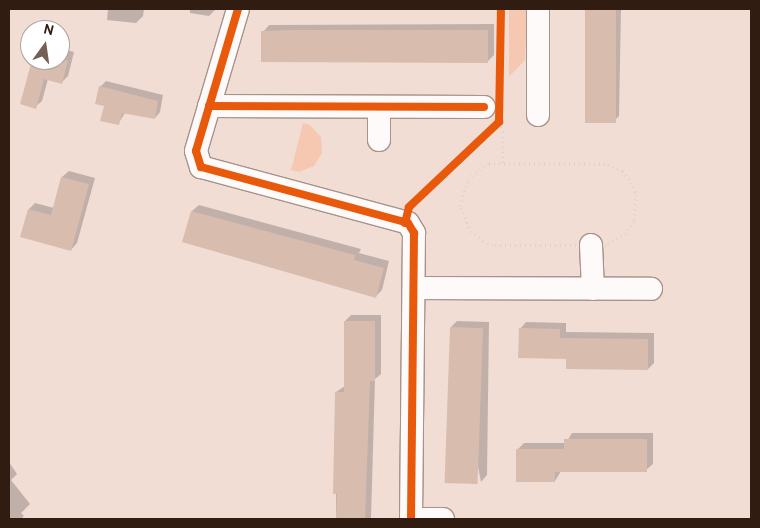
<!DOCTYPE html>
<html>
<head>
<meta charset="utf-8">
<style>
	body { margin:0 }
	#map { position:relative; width:760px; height:528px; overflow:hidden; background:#f1ddd4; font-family:Overpass,sans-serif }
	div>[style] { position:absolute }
	.green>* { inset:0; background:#f6c8b1 }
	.shadow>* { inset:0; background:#0003 }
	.building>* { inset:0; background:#d8bdaf; transform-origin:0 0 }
	.path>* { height:3px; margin-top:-1.5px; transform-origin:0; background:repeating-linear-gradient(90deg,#d9d3d0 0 1px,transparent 0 5px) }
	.roads { filter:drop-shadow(1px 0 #a6938a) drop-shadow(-1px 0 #a6938a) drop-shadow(0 1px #a6938a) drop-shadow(0 -1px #a6938a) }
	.street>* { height:22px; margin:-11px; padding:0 11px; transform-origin:11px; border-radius:11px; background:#fdfaf9 }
	.cycleway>* { height:8px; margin:-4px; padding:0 4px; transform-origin:4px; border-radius:4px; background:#e8590c }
	span { translate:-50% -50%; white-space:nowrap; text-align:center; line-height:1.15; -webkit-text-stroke:4px #fff; paint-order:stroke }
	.frame { position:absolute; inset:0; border:10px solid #311c12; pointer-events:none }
	.north { position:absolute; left:20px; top:20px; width:50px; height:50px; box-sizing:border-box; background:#fff; border:1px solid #ada4a0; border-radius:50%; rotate:14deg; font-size:14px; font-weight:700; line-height:20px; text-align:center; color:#311c12 }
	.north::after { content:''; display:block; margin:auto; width:18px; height:22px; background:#746056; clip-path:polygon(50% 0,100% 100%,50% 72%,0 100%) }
</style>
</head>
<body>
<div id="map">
	<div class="green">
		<div style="clip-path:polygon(509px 9px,527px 9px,525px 60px,509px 77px)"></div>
		<div style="clip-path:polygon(303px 123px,310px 125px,321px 137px,322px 153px,314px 166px,299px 172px,291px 170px)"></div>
	</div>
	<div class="shadow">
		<div style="clip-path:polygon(108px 9px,144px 9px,143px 16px,136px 23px,107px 20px)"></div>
		<div style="clip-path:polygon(190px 9px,216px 9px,209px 16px,190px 13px)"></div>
		<div style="clip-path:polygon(586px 9px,621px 9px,619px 116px,612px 123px,585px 122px)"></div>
		<div style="clip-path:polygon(494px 24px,494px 55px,487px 62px,263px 32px,269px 25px)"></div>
		<div style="clip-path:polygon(60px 48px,74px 52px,68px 76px,61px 83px,48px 79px,42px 101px,35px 107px,33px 60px,60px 60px)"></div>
		<div style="clip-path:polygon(106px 81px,163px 95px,160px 112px,155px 118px,125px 113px,118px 124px,105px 105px,100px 87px)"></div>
		<div style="clip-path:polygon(69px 171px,95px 178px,77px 243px,71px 250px,29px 209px,35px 203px,54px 208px,62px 177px)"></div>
		<div style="clip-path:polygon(199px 205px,361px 249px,359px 253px,389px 261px,382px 290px,376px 296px,184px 241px,192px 211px)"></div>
		<div style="clip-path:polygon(351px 315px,381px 315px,381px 374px,375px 379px,371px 519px,336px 519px,336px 392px,345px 386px,345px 321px)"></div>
		<div style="clip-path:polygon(457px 321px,489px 322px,487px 475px,481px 482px,451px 327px)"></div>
		<div style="clip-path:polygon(526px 322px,566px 323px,566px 332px,654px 333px,654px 363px,648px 369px,567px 358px,520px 329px)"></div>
		<div style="clip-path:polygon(572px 433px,653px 433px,653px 464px,646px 470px,561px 471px,555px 481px,517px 450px,524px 443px,566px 443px)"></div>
		<div style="clip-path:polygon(9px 462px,17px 474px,11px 480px,30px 504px,21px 513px,24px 516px,21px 519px,9px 519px)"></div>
	</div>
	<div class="building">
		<div style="left:585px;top:9px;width:31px;height:114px"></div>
		<div style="clip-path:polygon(295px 30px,488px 30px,488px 63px,261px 62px,261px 31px)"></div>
		<div style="clip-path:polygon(32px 60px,68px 60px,62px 84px,44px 79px,36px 109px,20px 104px)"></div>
		<div style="clip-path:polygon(99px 86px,158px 101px,155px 119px,122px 113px,119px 125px,100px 121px,104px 106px,95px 104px)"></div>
		<div style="clip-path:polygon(61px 177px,89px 184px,71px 251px,20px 237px,28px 209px,51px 215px)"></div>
		<div style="clip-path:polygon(191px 211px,355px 255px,354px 260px,384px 268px,376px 298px,182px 242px)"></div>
		<div style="clip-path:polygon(344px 321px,375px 321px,375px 381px,370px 381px,365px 519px,336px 519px,337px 494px,333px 494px,335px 392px,344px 392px)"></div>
		<div style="left:450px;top:327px;width:33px;height:156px;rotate:2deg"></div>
		<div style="clip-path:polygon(519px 328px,560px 329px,560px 338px,648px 339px,648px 370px,566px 369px,566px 359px,518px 358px)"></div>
		<div style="clip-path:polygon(564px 439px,647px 439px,647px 472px,555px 472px,555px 482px,516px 482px,516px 449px,564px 449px)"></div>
	</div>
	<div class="path">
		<div style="left:499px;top:122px;width:11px;rotate:68deg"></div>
		<div style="left:503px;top:132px;width:31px;rotate:90deg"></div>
		<div style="left:489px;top:163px;width:119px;rotate:0.5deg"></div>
		<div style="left:608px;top:164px;width:16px;rotate:27deg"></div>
		<div style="left:622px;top:171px;width:14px;rotate:51deg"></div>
		<div style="left:631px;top:182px;width:13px;rotate:67deg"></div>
		<div style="left:636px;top:194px;width:27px;rotate:94deg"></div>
		<div style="left:634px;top:221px;width:14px;rotate:124deg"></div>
		<div style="left:626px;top:233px;width:23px;rotate:149deg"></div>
		<div style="left:606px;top:245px;width:113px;rotate:180deg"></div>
		<div style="left:493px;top:245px;width:11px;rotate:-158deg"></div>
		<div style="left:483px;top:241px;width:15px;rotate:-143deg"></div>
		<div style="left:471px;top:232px;width:28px;rotate:-113deg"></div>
		<div style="left:460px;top:206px;width:28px;rotate:-73deg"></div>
		<div style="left:468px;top:179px;width:26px;rotate:-37deg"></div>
	</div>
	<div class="roads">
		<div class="street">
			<div style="left:238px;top:9px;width:148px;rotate:106.5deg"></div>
			<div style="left:196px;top:151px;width:17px;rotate:73deg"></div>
			<div style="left:201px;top:167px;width:214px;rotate:15.1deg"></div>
			<div style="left:408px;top:223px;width:12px;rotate:59deg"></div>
			<div style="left:414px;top:233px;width:286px;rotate:90.6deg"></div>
			<div style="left:538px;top:9px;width:106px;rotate:90deg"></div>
			<div style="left:209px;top:106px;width:275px;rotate:0.2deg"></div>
			<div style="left:379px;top:107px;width:33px;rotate:90deg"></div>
			<div style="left:591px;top:245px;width:44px;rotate:87.4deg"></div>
			<div style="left:414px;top:288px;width:237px;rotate:0.2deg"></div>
			<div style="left:411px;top:519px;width:32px"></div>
		</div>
	</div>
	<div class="cycleway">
		<div style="left:238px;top:9px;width:148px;rotate:106.5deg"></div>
		<div style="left:196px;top:151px;width:17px;rotate:73deg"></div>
		<div style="left:201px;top:167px;width:214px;rotate:15.1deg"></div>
		<div style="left:408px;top:223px;width:12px;rotate:59deg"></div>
		<div style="left:414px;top:233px;width:286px;rotate:90.6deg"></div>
		<div style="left:209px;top:106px;width:275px;rotate:0.2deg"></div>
		<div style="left:405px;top:223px;width:16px;rotate:-76deg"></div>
		<div style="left:409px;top:207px;width:124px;rotate:-43.4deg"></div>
		<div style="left:499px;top:122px;width:113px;rotate:-89deg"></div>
	</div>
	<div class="frame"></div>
	<div class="north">N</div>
</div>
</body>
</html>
